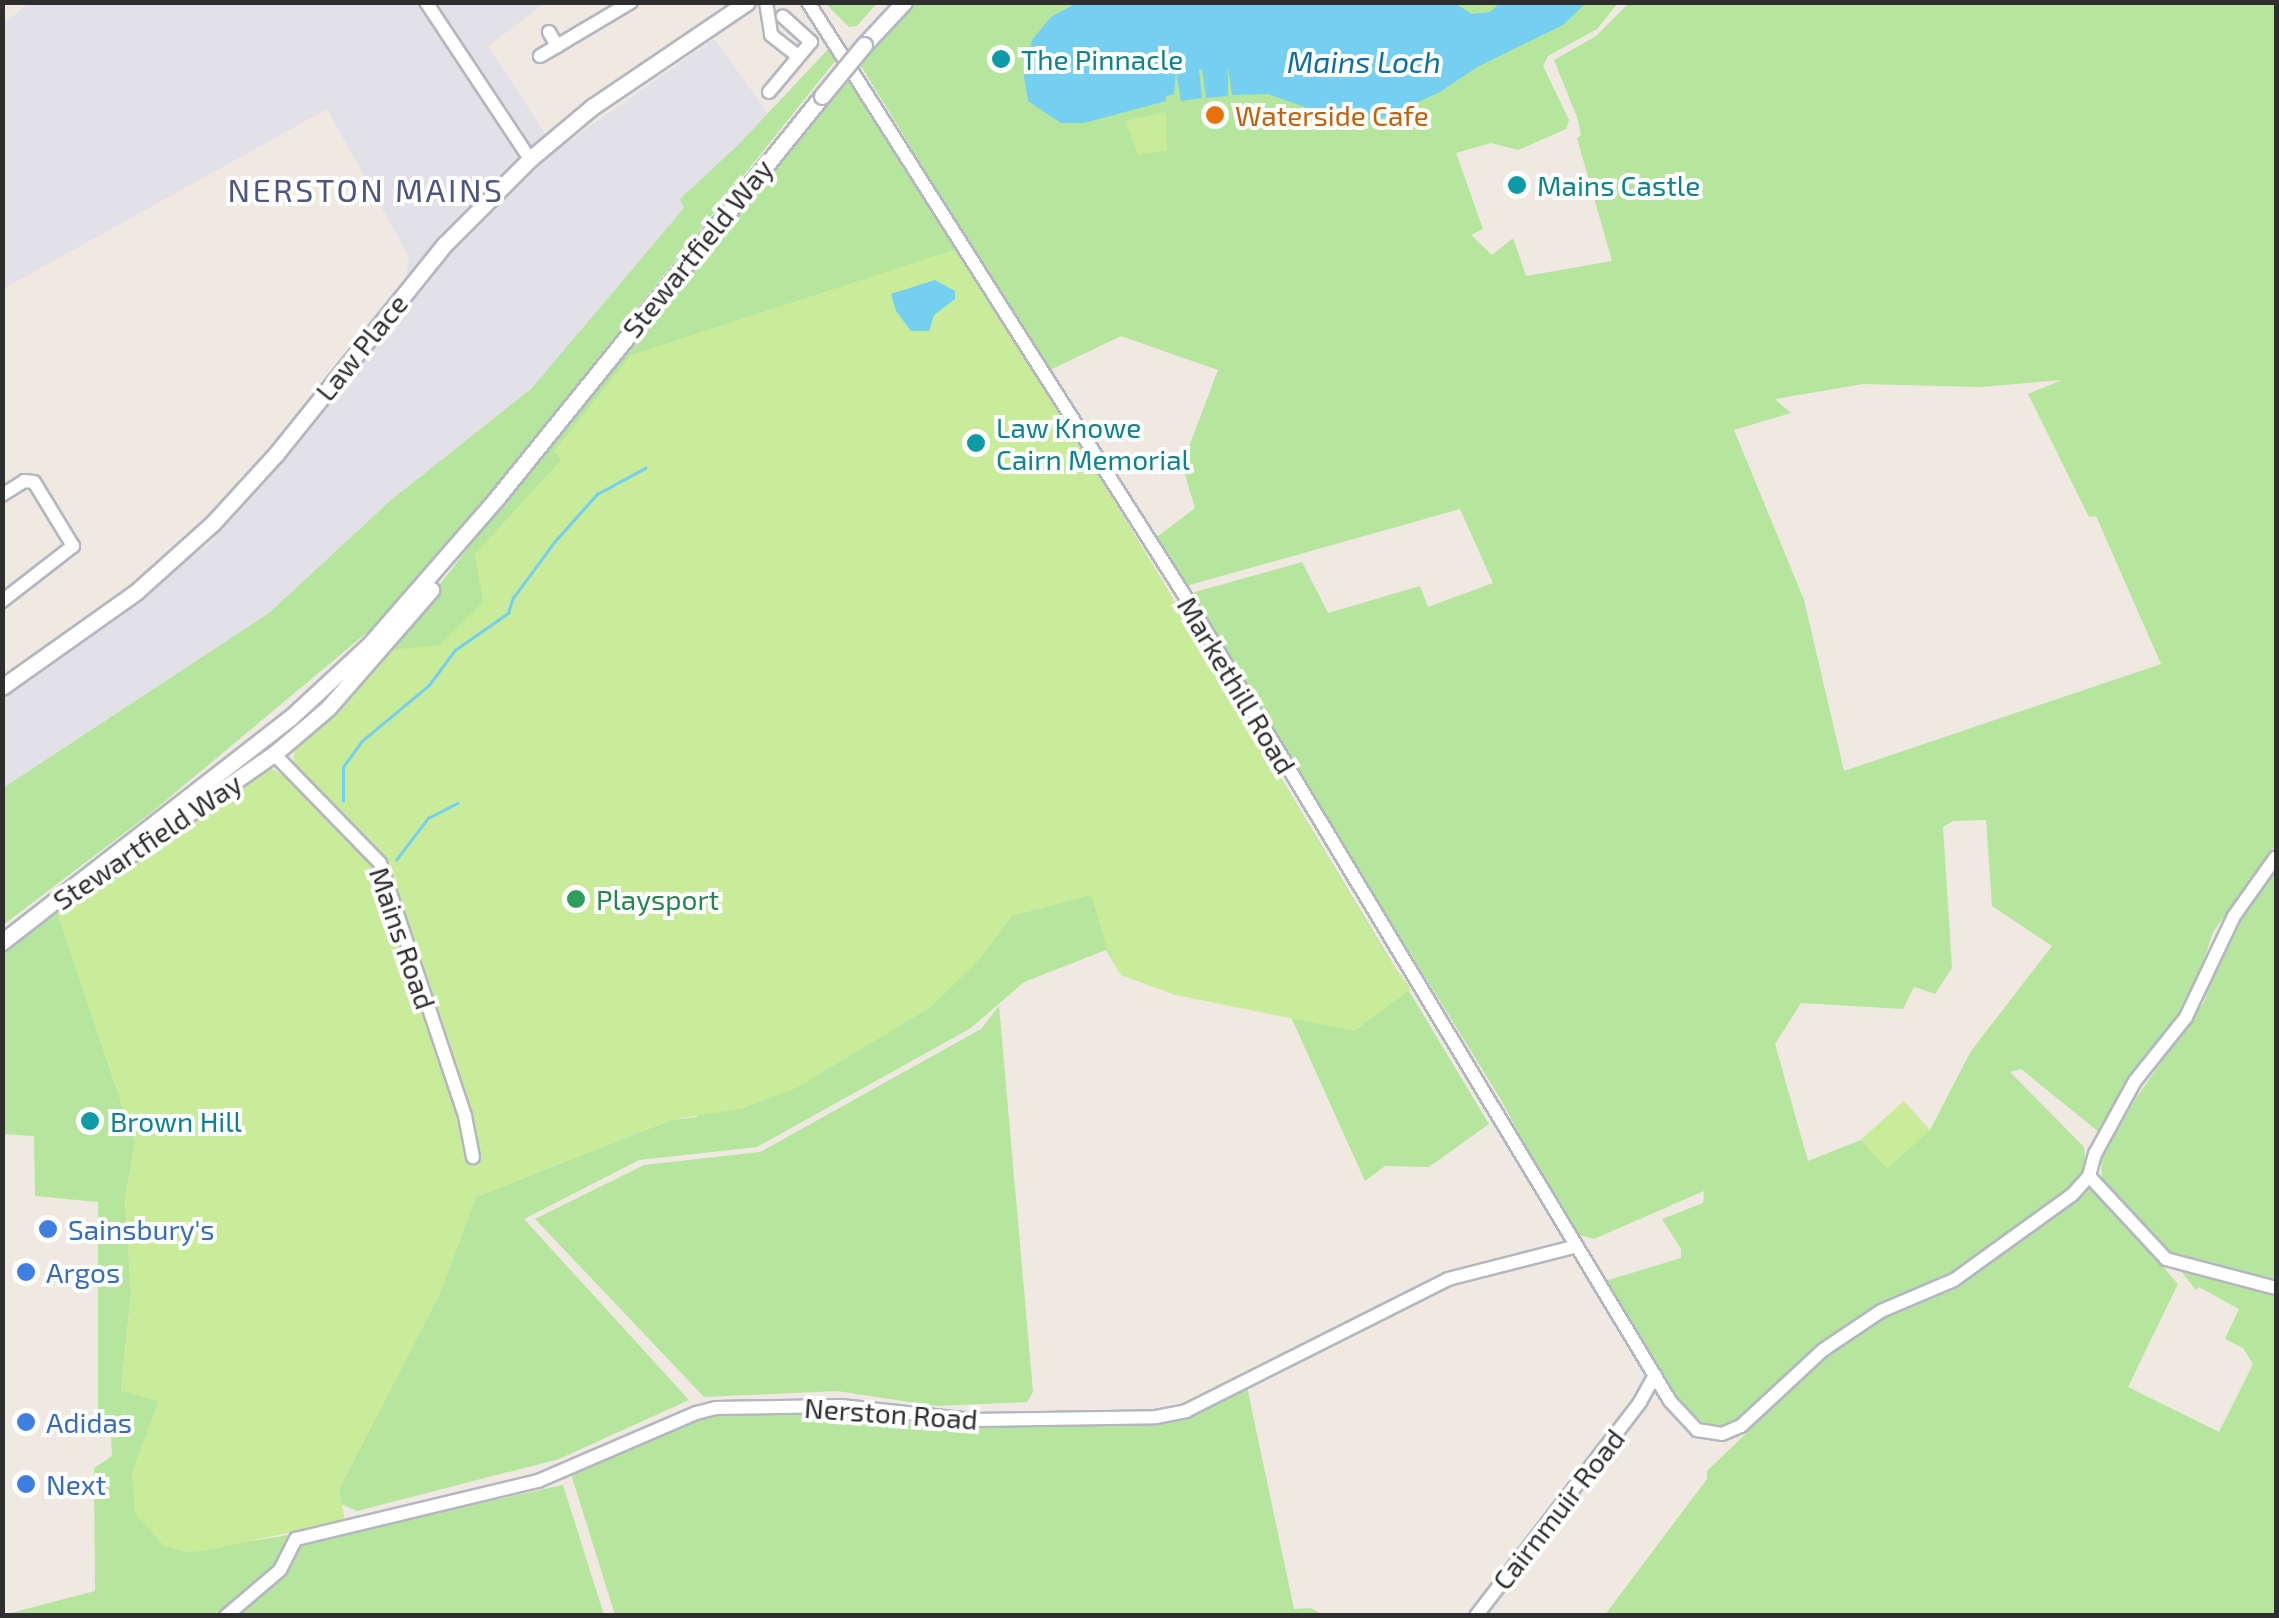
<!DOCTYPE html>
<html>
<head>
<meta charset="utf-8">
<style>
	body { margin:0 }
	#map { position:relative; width:2279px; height:1618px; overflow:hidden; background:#efe9e1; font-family:"Exo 2",sans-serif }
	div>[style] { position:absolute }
	.industrial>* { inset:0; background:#e3e1e8 }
	.green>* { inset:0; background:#b6e59e }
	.pitch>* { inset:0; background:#c9ec9a; transform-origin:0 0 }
	.water>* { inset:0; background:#75cff0 }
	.stream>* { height:2.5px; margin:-1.25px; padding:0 1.25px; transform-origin:1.25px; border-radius:1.25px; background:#75cff0 }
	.roads { filter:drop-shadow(2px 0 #b4b7c1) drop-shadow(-2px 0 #b4b7c1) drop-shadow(0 2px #b4b7c1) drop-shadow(0 -2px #b4b7c1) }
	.minor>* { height:12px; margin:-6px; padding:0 6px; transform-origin:6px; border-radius:6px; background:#fff }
	.tertiary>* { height:15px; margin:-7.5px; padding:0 7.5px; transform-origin:7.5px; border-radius:7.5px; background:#fff }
	.bridges { filter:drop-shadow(2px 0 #b4b7c1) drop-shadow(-2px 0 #b4b7c1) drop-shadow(0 2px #b4b7c1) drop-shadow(0 -2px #b4b7c1) }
	.tertiary-bridge>* { height:15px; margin:-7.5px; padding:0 7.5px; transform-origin:7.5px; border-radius:7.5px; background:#fff }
	.dots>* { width:28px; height:28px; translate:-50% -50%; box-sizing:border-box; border:5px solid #fff; border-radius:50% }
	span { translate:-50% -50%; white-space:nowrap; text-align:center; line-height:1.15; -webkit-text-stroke:8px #fff; paint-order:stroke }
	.culture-label { font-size:28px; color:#0d838f }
	.left { translate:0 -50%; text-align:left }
	.food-label { font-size:28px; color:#c56008 }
	.street-label { font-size:28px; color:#2e2e2e }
	.leisure-label { font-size:28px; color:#27864d }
	.shop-label { font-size:28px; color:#366cbe }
	.water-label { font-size:30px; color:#0d6fa3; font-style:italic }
	.quarter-label { font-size:32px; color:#4d5680; letter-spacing:2.5px }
	.frame { position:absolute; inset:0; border:5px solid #2e2e2e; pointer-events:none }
</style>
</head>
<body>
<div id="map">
	<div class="industrial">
		<div style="clip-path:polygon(31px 2px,545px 3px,488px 46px,556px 150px,714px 39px,768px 113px,532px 388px,391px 500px,269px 613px,3px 788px,3px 689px,208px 545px,402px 306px,409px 257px,327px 109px,3px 289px,3px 24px)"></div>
	</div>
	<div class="green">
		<div style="clip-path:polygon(825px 3px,877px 3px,857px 26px,849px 27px)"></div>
		<div style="clip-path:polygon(evenodd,915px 3px,1618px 3px,1597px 29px,1548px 56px,1543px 66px,1569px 120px,1566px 129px,1518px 150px,1491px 143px,1456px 153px,1483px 229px,1471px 235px,1492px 255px,1513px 238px,1526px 276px,1612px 261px,1577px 138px,1581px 135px,1577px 117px,1554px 60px,1596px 36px,1629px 3px,2276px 3px,2276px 844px,2213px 932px,2195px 988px,2181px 1016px,2147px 1053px,2099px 1132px,2021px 1069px,2010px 1072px,2084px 1147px,2086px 1166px,2076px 1186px,1963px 1271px,1880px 1309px,1728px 1426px,1712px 1429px,1684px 1408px,1605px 1281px,1681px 1258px,1681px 1249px,1662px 1219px,1703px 1203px,1704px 1191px,1594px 1239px,1572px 1233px,1500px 1098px,1188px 594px,1302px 562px,1328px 613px,1420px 586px,1428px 607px,1493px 583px,1460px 509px,1186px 586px,1153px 540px,1195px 508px,1182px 465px,1218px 370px,1121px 336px,1048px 371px,858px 61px,915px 3px,2062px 380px,2028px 394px,2089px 517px,2096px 516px,2161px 664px,1844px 771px,1804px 600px,1734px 430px,1791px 413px,1775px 399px,1863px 384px,1980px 387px,2062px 380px,915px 3px,1986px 820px,1992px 906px,2052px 946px,1971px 1051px,1930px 1130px,1887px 1168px,1861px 1140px,1808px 1161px,1775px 1044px,1801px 1003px,1903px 1009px,1914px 987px,1935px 994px,1952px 968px,1943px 827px,1953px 821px,1986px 820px)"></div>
		<div style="clip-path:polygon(832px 45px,836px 60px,488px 495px,376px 625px,152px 812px,3px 925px,3px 788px,269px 613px,391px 500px,532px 388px,684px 208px,680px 199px,740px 143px)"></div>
		<div style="clip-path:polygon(846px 75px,1130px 527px,1489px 1124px,1429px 1167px,1385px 1166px,1365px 1181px,1291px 1017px,1176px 995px,1121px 975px,1106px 950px,1024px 982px,971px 1028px,757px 1147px,639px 1160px,524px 1219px,689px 1400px,559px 1459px,357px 1511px,341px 1504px,339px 1489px,440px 1293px,476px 1197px,671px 1120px,698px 1117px,294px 763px,295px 749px,389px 650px,579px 405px)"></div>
		<div style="clip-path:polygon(2276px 866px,2276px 1285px,2168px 1255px,2102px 1180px,2101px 1160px,2136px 1098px,2204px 1002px,2221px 949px)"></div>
		<div style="clip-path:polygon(57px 912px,135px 1143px,125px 1199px,131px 1294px,121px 1390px,159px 1401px,132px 1474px,186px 1552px,294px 1534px,265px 1582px,219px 1615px,3px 1615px,95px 1591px,94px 1468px,112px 1456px,111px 1435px,98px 1422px,98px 1202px,35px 1196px,34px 1136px,3px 1134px,3px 953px)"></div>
		<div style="clip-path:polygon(999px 1006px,1033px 1392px,1027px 1402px,936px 1406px,837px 1391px,704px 1397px,535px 1219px,644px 1165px,760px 1152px,981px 1029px)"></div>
		<div style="clip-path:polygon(2091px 1184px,2178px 1284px,2128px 1387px,2219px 1432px,2253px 1364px,2243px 1348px,2225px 1339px,2239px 1309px,2199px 1287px,2196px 1290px,2180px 1270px,2276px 1296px,2276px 1615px,1604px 1616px,1707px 1479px,1707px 1471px,1833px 1350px,1871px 1324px,1938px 1296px,2068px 1208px)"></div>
		<div style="clip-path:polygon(1247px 1387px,1294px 1609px,1311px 1608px,1323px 1615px,615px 1615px,571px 1474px,715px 1414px,806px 1412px,921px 1424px,1158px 1422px)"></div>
		<div style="clip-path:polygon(563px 1485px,604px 1615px,236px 1616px,285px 1577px,304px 1542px)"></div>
	</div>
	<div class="pitch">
		<div style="clip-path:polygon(1166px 112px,1167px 150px,1138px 155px,1125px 121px)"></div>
		<div style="clip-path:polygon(956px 249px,1130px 527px,1385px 954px,1411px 989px,1354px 1031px,1176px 995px,1121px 975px,1107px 949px,1091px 895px,1012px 916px,977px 962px,931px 1007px,796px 1088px,744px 1108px,671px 1120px,476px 1197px,440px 1293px,339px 1489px,345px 1521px,204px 1551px,186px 1552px,164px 1546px,135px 1514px,132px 1474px,158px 1401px,121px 1391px,131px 1294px,125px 1199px,135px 1143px,57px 912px,259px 770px,269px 767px,287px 778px,296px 771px,293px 757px,300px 741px,389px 650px,439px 645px,483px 602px,475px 554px,561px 460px,554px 451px,631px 355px)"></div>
		<div style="left:1904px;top:1101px;width:39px;height:58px;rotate:48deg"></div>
	</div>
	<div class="water">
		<div style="clip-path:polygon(1453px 2px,1472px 14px,1490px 12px,1500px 3px,1586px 3px,1563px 25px,1479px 66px,1438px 93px,1380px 119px,1336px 118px,1268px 94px,1232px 95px,1228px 66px,1228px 96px,1206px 98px,1202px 69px,1199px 70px,1202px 98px,1181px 101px,1176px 71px,1174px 94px,1166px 96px,1166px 101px,1084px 123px,1061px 123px,1028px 101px,1024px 77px,1032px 40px,1051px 17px,1077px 3px)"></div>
		<div style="clip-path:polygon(935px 280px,955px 291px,955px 299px,934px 315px,929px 331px,911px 331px,896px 311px,891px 294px)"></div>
	</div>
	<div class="stream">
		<div style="left:343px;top:801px;width:34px;rotate:-90deg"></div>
		<div style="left:343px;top:767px;width:32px;rotate:-54deg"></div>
		<div style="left:362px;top:741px;width:87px;rotate:-39.9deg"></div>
		<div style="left:429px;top:685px;width:44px;rotate:-53.4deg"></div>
		<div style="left:455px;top:650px;width:65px;rotate:-34.9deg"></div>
		<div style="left:508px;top:613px;width:16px;rotate:-72deg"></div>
		<div style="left:513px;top:598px;width:71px;rotate:-53.6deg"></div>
		<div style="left:555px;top:541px;width:63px;rotate:-48.2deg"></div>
		<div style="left:597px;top:494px;width:55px;rotate:-28.4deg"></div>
		<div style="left:396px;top:860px;width:53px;rotate:-52.7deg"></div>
		<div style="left:428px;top:818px;width:33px;rotate:-27deg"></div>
	</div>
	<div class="roads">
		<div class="minor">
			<div style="left:426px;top:2px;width:188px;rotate:56.5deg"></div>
			<div style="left:766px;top:2px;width:33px;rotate:81deg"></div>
			<div style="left:771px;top:35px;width:34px;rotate:38deg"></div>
			<div style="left:808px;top:2px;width:700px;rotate:57.6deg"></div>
			<div style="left:1183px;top:593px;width:943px;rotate:58.92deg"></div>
			<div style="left:1670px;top:1401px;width:40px;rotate:47deg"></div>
			<div style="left:1697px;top:1430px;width:25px;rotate:9deg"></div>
			<div style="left:1722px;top:1434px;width:21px;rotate:-23deg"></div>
			<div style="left:1741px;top:1426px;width:112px;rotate:-42.8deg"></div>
			<div style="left:1823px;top:1350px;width:70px;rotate:-33.9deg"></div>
			<div style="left:1881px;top:1311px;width:79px;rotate:-23deg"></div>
			<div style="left:1954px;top:1280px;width:145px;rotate:-35.8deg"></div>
			<div style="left:2072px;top:1195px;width:25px;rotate:-48deg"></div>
			<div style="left:2089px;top:1176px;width:23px;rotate:-75deg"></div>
			<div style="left:2095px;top:1154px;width:83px;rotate:-61.3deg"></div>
			<div style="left:2135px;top:1081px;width:82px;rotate:-51.4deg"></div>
			<div style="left:2186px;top:1017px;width:112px;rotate:-64.6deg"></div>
			<div style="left:2234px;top:916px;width:72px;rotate:-54.6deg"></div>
			<div style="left:549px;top:32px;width:16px;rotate:60deg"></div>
			<div style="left:557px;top:46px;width:86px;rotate:-30.7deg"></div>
			<div style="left:540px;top:56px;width:20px;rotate:-30deg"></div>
			<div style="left:769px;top:92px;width:65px;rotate:-50deg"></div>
			<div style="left:811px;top:42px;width:38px;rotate:-138deg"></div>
			<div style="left:2px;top:495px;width:26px;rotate:-32deg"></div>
			<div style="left:24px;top:481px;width:10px;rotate:6deg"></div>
			<div style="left:34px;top:482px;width:75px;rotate:58.6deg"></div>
			<div style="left:73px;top:546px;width:90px;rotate:142.2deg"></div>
			<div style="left:274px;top:754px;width:152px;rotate:45.8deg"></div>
			<div style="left:380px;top:863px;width:267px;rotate:71.4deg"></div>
			<div style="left:465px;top:1116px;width:42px;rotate:79deg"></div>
			<div style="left:2089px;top:1176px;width:113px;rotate:47.1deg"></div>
			<div style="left:2166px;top:1259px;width:114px;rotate:14.8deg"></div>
			<div style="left:226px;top:1616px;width:71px;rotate:-40.4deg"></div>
			<div style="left:280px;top:1570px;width:35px;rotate:-63deg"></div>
			<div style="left:296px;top:1539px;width:249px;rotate:-13.5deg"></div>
			<div style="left:538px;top:1481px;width:172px;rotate:-23.3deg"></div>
			<div style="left:696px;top:1413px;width:21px;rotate:-14deg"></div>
			<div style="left:716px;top:1408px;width:125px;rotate:-0.9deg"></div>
			<div style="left:841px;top:1406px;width:135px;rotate:6deg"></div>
			<div style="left:975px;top:1420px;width:181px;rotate:-0.9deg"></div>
			<div style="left:1156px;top:1417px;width:31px;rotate:-11deg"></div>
			<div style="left:1186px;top:1411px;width:293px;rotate:-26.7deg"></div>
			<div style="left:1448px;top:1279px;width:133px;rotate:-14.3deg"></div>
			<div style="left:1476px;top:1616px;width:270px;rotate:-52.5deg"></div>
			<div style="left:1640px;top:1402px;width:31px;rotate:-61deg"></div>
		</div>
		<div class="tertiary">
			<div style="left:864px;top:45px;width:59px;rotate:-47.1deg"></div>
			<div style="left:2px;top:687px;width:164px;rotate:-35.3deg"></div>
			<div style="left:136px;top:592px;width:103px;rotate:-41.9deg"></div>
			<div style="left:213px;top:523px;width:93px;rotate:-47.6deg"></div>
			<div style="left:276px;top:454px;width:268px;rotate:-51.2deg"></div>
			<div style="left:444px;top:245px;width:122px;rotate:-45deg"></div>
			<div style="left:530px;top:159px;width:81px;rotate:-40deg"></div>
			<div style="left:592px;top:107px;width:187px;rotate:-34.1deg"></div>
			<div style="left:106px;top:871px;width:205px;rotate:-34.9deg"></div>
			<div style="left:274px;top:754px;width:71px;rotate:-40.4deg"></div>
			<div style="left:328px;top:708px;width:157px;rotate:-48.9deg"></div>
			<div style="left:2px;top:942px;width:365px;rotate:-37.9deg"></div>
			<div style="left:290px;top:718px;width:109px;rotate:-42.8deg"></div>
			<div style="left:370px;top:644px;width:192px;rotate:-49deg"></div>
			<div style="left:496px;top:499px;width:518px;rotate:-51.03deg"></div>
		</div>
	</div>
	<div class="bridges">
		<div class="tertiary-bridge">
			<div style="left:822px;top:96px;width:66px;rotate:-50.5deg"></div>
		</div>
	</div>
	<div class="dots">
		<div style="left:1001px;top:59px;background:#0f9aa8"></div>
		<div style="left:1215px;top:115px;background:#e8710a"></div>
		<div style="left:1517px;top:185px;background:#0f9aa8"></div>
		<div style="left:976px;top:443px;background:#0f9aa8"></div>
		<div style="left:576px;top:899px;background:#2e9e5b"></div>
		<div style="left:90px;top:1121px;background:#0f9aa8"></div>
		<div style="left:48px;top:1229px;background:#3f7fe0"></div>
		<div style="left:26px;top:1272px;background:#3f7fe0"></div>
		<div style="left:26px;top:1422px;background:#3f7fe0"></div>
		<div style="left:26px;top:1484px;background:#3f7fe0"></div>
	</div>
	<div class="culture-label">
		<span class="left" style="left:1021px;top:59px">The Pinnacle</span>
		<span class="left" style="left:1537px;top:185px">Mains Castle</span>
		<span class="left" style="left:996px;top:443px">Law Knowe<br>Cairn Memorial</span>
		<span class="left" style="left:110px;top:1121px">Brown Hill</span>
	</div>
	<div class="food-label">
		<span class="left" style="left:1235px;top:115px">Waterside Cafe</span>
	</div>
	<div class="street-label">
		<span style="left:697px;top:248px;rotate:-51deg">Stewartfield Way</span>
		<span style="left:361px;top:347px;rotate:-51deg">Law Place</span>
		<span style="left:1237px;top:685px;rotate:59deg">Markethill Road</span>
		<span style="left:147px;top:841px;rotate:-34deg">Stewartfield Way</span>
		<span style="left:403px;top:938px;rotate:71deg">Mains Road</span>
		<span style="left:891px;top:1413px;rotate:4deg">Nerston Road</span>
		<span style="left:1558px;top:1509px;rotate:-52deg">Cairnmuir Road</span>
	</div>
	<div class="leisure-label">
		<span class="left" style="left:596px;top:899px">Playsport</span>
	</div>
	<div class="shop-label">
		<span class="left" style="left:68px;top:1229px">Sainsbury's</span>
		<span class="left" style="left:46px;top:1272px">Argos</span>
		<span class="left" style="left:46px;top:1422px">Adidas</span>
		<span class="left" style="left:46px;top:1484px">Next</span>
	</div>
	<div class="water-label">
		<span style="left:1364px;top:61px">Mains Loch</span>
	</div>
	<div class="quarter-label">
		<span style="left:366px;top:189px">NERSTON MAINS</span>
	</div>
	<div class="frame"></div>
</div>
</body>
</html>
